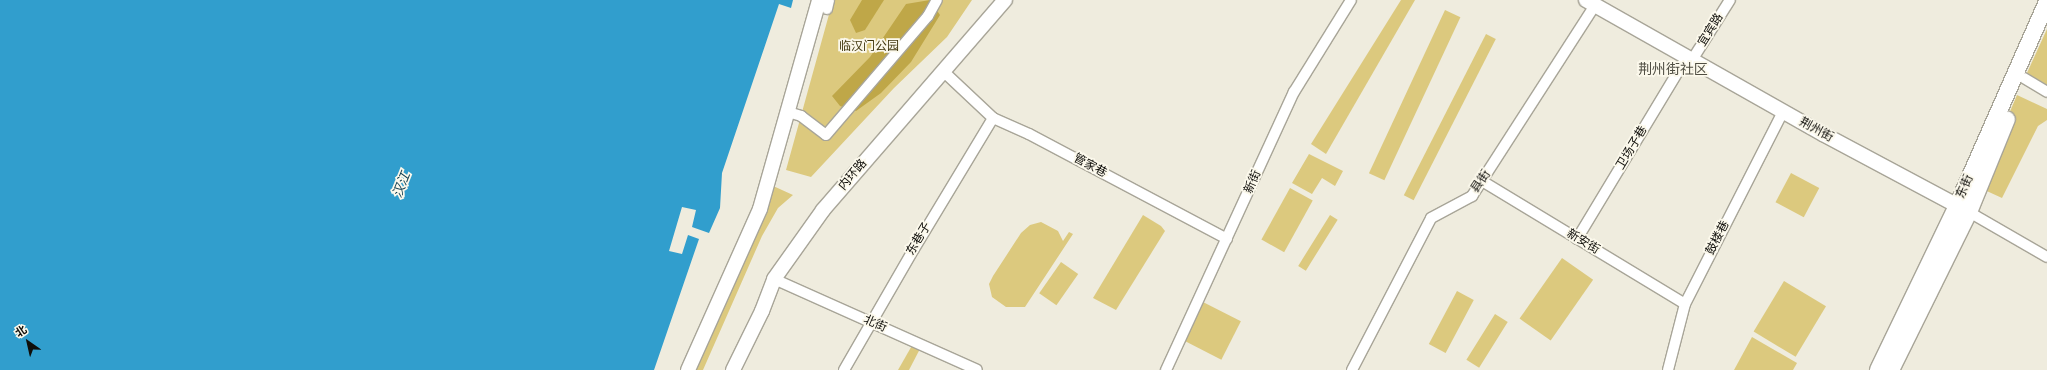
<!DOCTYPE html>
<html>
<head>
<meta charset="utf-8">
<style>
	body { margin:0 }
	#map { position:relative; width:2047px; height:370px; overflow:hidden; background:#efecde; font-family:"Work Sans","Noto Sans SC",sans-serif }
	div>[style] { position:absolute }
	.green>* { inset:0; background:#dcc97e; transform-origin:0 0 }
	.forest>* { inset:0; background:#bfa748 }
	.water>* { inset:0; background:#319ecd }
	.roads { filter:drop-shadow(1px 0 #a8a598) drop-shadow(-1px 0 #a8a598) drop-shadow(0 1px #a8a598) drop-shadow(0 -1px #a8a598) }
	.street>* { height:10px; margin:-5px; padding:0 5px; transform-origin:5px; border-radius:5px; background:#fff }
	.secondary>* { height:14px; margin:-7px; padding:0 7px; transform-origin:7px; border-radius:7px; background:#fff }
	.primary>* { height:16px; margin:-8px; padding:0 8px; transform-origin:8px; border-radius:8px; background:#fff }
	span { translate:-50% -50%; white-space:nowrap; text-align:center; line-height:1.15; -webkit-text-stroke:3.5px #fcf9ec; paint-order:stroke }
	.street-label { font-size:12px; color:#0f0e0a }
	.park-label { font-size:12px; color:#41370e }
	.water-label { font-size:13px; color:#08384c; font-style:italic }
	.quarter-label { font-size:14px; color:#504e43 }
	.north { position:absolute; left:8px; top:322px; width:40px; height:40px; -webkit-text-stroke:3px #fcf9ec; paint-order:stroke; rotate:326deg; font-size:11px; font-weight:700; line-height:16px; text-align:center; color:#0f0e0a }
	.north::after { content:''; display:block; margin:auto; width:14px; height:18px; background:#0f0e0a; clip-path:polygon(50% 0,100% 100%,50% 72%,0 100%) }
</style>
</head>
<body>
<div id="map">
	<div class="green">
		<div style="clip-path:polygon(833px 0,972px 0,947px 37px,894px 88px,811px 177px,786px 170px)"></div>
		<div style="clip-path:polygon(1401px 0,1415px 0,1326px 154px,1311px 144px)"></div>
		<div style="left:1445px;top:10px;width:17px;height:180px;rotate:25deg"></div>
		<div style="clip-path:polygon(2047px 29px,2047px 85px,2027px 73px)"></div>
		<div style="left:1486px;top:34px;width:11px;height:181px;rotate:27deg"></div>
		<div style="clip-path:polygon(2017px 95px,2047px 109px,2047px 120px,2038px 126px,2002px 198px,1978px 187px)"></div>
		<div style="clip-path:polygon(1309px 154px,1343px 171px,1335px 186px,1322px 178px,1312px 194px,1292px 183px)"></div>
		<div style="left:1791px;top:173px;width:32px;height:33px;rotate:28deg"></div>
		<div style="clip-path:polygon(771px 185px,793px 195px,778px 208px,762px 236px,703px 370px,687px 370px)"></div>
		<div style="left:1290px;top:188px;width:26px;height:59px;rotate:29deg"></div>
		<div style="clip-path:polygon(1143px 215px,1161px 226px,1165px 231px,1116px 310px,1093px 298px)"></div>
		<div style="left:1330px;top:215px;width:9px;height:60px;rotate:32deg"></div>
		<div style="clip-path:polygon(1041px 222px,1058px 231px,1063px 241px,1069px 232px,1073px 234px,1025px 307px,1006px 307px,992px 297px,989px 284px,993px 276px,1021px 233px,1030px 225px)"></div>
		<div style="left:1562px;top:258px;width:38px;height:74px;rotate:35deg"></div>
		<div style="left:1061px;top:262px;width:21px;height:38px;rotate:35deg"></div>
		<div style="left:1784px;top:281px;width:49px;height:59px;rotate:31deg"></div>
		<div style="left:1457px;top:291px;width:19px;height:60px;rotate:28deg"></div>
		<div style="left:1199px;top:300px;width:47px;height:43px;rotate:27deg"></div>
		<div style="left:1495px;top:314px;width:15px;height:54px;rotate:32deg"></div>
		<div style="clip-path:polygon(1752px 337px,1797px 363px,1793px 370px,1734px 370px)"></div>
		<div style="clip-path:polygon(914px 342px,922px 345px,909px 370px,898px 370px)"></div>
	</div>
	<div class="forest">
		<div style="clip-path:polygon(862px 0,884px 0,865px 30px,856px 33px,850px 20px)"></div>
		<div style="clip-path:polygon(930px 0,940px 15px,911px 62px,881px 93px,856px 111px,840px 106px,832px 96px,870px 57px,906px 4px)"></div>
	</div>
	<div class="water">
		<div style="clip-path:polygon(0 0,793px 0,791px 8px,779px 4px,722px 173px,720px 208px,709px 233px,692px 227px,696px 210px,682px 207px,669px 251px,682px 254px,688px 235px,699px 239px,654px 370px,0 370px)"></div>
	</div>
	<div class="roads">
		<div class="street">
			<div style="left:827px;top:9px;width:9px;rotate:-77deg"></div>
			<div style="left:1692px;top:60px;width:71px;rotate:-57.7deg"></div>
			<div style="left:943px;top:71px;width:69px;rotate:43.2deg"></div>
			<div style="left:2024px;top:78px;width:27px;rotate:31deg"></div>
			<div style="left:788px;top:112px;width:14px;rotate:17deg"></div>
			<div style="left:801px;top:116px;width:31px;rotate:37deg"></div>
			<div style="left:826px;top:135px;width:157px;rotate:-49.4deg"></div>
			<div style="left:928px;top:16px;width:18px;rotate:-61deg"></div>
			<div style="left:1482px;top:181px;width:237px;rotate:31.2deg"></div>
			<div style="left:1969px;top:212px;width:90px;rotate:30deg"></div>
			<div style="left:1577px;top:239px;width:213px;rotate:-58.9deg"></div>
			<div style="left:774px;top:279px;width:222px;rotate:24.1deg"></div>
			<div style="left:844px;top:370px;width:140px;rotate:-60deg"></div>
			<div style="left:914px;top:249px;width:153px;rotate:-58.9deg"></div>
			<div style="left:993px;top:118px;width:39px;rotate:24deg"></div>
			<div style="left:1029px;top:134px;width:224px;rotate:27.9deg"></div>
			<div style="left:1166px;top:370px;width:306px;rotate:-65.3deg"></div>
			<div style="left:1294px;top:92px;width:108px;rotate:-58.2deg"></div>
			<div style="left:1352px;top:370px;width:171px;rotate:-62.5deg"></div>
			<div style="left:1431px;top:218px;width:47px;rotate:-28.2deg"></div>
			<div style="left:1472px;top:196px;width:227px;rotate:-57.2deg"></div>
			<div style="left:1668px;top:370px;width:68px;rotate:-75.6deg"></div>
			<div style="left:1685px;top:304px;width:216px;rotate:-63deg"></div>
		</div>
		<div class="secondary">
			<div style="left:1586px;top:0;width:272px;rotate:29.5deg"></div>
			<div style="left:1823px;top:134px;width:163px;rotate:28.1deg"></div>
			<div style="left:688px;top:370px;width:176px;rotate:-65.9deg"></div>
			<div style="left:760px;top:209px;width:217px;rotate:-74.2deg"></div>
			<div style="left:733px;top:370px;width:66px;rotate:-63.8deg"></div>
			<div style="left:762px;top:311px;width:34px;rotate:-69deg"></div>
			<div style="left:774px;top:279px;width:85px;rotate:-54.6deg"></div>
			<div style="left:823px;top:210px;width:278px;rotate:-49.1deg"></div>
		</div>
		<div class="primary">
			<div style="left:1878px;top:370px;width:182px;rotate:-64.3deg"></div>
			<div style="left:1957px;top:206px;width:223px;rotate:-66.2deg"></div>
			<div style="left:1891px;top:370px;width:176px;rotate:-63.7deg"></div>
			<div style="left:1969px;top:212px;width:100px;rotate:-67.8deg"></div>
		</div>
	</div>
	<div class="street-label">
		<span style="left:1711px;top:30px;rotate:-58deg">宜宾路</span>
		<span style="left:1816px;top:130px;rotate:29deg">荆州街</span>
		<span style="left:1632px;top:148px;rotate:-59deg">卫场子巷</span>
		<span style="left:1090px;top:166px;rotate:28deg">管家巷</span>
		<span style="left:853px;top:175px;rotate:-50deg">内环路</span>
		<span style="left:1253px;top:182px;rotate:-66deg">新街</span>
		<span style="left:1481px;top:182px;rotate:-56deg">县街</span>
		<span style="left:1965px;top:187px;rotate:-66deg">东街</span>
		<span style="left:1718px;top:238px;rotate:-63deg">鼓楼巷</span>
		<span style="left:919px;top:239px;rotate:-59deg">东巷子</span>
		<span style="left:1583px;top:242px;rotate:31deg">新安街</span>
		<span style="left:875px;top:324px;rotate:24deg">北街</span>
	</div>
	<div class="park-label">
		<span style="left:869px;top:47px">临汉门公园</span>
	</div>
	<div class="water-label">
		<span style="left:402px;top:185px;rotate:-68deg">汉江</span>
	</div>
	<div class="quarter-label">
		<span style="left:1673px;top:69px">荆州街社区</span>
	</div>
	<div class="north">北</div>
</div>
</body>
</html>
